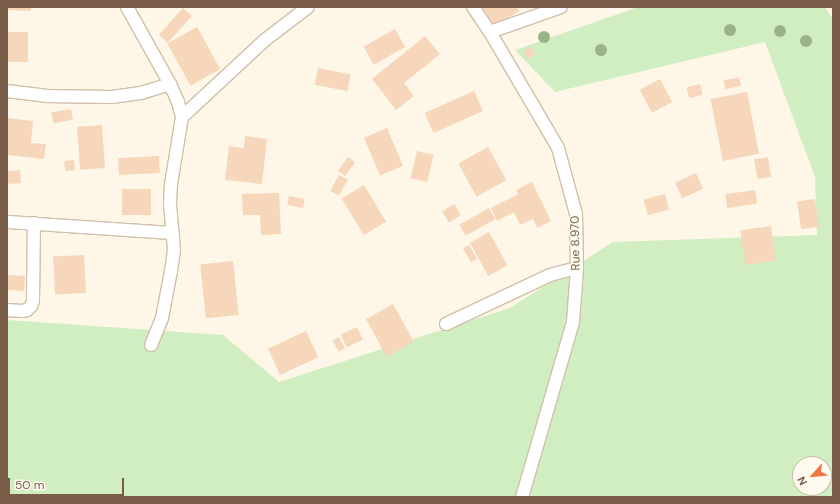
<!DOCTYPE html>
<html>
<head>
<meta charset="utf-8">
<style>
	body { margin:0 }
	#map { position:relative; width:840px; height:504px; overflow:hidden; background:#fef6e6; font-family:"DM Sans",sans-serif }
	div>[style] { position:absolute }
	.green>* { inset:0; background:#d1eec3 }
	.building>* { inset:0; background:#f6d7bb; transform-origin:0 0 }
	.roads { filter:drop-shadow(1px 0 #d1bfaa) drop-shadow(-1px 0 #d1bfaa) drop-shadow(0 1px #d1bfaa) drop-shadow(0 -1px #d1bfaa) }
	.street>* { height:12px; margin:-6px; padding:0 6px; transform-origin:6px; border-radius:6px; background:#fff }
	.trees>* { width:12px; height:12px; margin:-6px; border-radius:50%; background:#9bb288 }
	span { translate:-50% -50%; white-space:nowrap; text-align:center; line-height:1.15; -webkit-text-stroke:3px #fffaee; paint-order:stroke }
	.street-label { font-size:12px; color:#7a5d48 }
	.frame { position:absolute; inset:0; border:8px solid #7a5d48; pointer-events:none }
	.north { position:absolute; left:792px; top:456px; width:40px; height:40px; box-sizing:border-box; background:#fffaee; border:1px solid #cabbac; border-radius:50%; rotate:243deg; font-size:11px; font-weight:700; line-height:16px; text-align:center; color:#7a5d48 }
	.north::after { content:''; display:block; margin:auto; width:14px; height:18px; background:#f27541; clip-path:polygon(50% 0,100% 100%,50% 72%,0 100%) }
	.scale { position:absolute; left:8px; top:478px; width:116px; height:18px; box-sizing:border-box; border:2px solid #7a5d48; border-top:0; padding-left:5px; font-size:12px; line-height:14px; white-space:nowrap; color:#7a5d48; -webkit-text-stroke:3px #fffaee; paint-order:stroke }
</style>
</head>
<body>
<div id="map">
	<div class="green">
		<div style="clip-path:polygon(evenodd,638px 7px,825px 7px,833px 19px,833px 497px,7px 497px,7px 320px,223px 335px,279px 382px,510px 308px,613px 242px,817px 235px,815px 177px,765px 42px,555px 92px,515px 50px,638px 7px,800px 464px,824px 464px,824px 488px,800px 488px,800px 464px)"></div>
	</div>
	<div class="building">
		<div style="clip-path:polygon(7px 7px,31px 7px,31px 11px,7px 10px)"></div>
		<div style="clip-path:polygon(482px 7px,517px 7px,519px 11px,495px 26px)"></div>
		<div style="left:183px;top:8px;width:12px;height:36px;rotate:42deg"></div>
		<div style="left:197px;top:27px;width:48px;height:34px;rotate:61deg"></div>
		<div style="left:395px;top:29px;width:21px;height:36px;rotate:61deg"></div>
		<div style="left:7px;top:32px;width:21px;height:30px"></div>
		<div style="clip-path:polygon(425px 36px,440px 54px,404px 83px,414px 96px,396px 110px,372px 79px)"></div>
		<div style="left:531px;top:47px;width:9px;height:8px;rotate:63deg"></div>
		<div style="left:318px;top:68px;width:33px;height:17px;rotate:11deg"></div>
		<div style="left:739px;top:77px;width:9px;height:16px;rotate:77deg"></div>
		<div style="left:660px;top:79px;width:26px;height:23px;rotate:62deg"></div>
		<div style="left:700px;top:84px;width:11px;height:14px;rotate:75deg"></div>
		<div style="left:474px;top:91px;width:22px;height:54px;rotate:66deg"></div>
		<div style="left:747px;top:92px;width:63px;height:37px;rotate:79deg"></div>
		<div style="left:71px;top:109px;width:11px;height:20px;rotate:80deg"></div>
		<div style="clip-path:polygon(7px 118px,33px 121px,31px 143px,46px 144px,44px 159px,7px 155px)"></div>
		<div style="left:102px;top:125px;width:43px;height:25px;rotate:86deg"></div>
		<div style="left:387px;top:128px;width:41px;height:25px;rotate:67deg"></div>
		<div style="clip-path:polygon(245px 136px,267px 139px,262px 184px,225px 180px,229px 146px,244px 148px)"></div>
		<div style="left:488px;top:147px;width:38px;height:34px;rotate:61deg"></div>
		<div style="left:417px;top:151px;width:17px;height:28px;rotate:13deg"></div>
		<div style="left:159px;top:156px;width:17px;height:41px;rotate:87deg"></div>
		<div style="left:348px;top:157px;width:9px;height:17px;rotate:36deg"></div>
		<div style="left:768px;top:157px;width:20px;height:14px;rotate:81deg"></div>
		<div style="left:74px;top:160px;width:10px;height:10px;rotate:84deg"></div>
		<div style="left:20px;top:170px;width:13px;height:13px;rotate:86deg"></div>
		<div style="left:696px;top:173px;width:17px;height:23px;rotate:65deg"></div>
		<div style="left:339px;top:175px;width:10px;height:18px;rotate:29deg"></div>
		<div style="clip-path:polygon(532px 182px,551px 221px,537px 228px,533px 219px,520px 225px,514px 212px,497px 221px,491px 208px,518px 194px,516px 190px)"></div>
		<div style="left:364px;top:185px;width:43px;height:26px;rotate:59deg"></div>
		<div style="left:122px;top:189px;width:29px;height:26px"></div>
		<div style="left:755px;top:190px;width:14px;height:30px;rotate:82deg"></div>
		<div style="clip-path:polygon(279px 193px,281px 234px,261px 235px,260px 215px,243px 215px,242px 194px)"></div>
		<div style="left:665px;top:194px;width:16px;height:22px;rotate:75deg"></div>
		<div style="left:289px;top:196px;width:16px;height:9px;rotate:11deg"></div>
		<div style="left:815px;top:199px;width:28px;height:18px;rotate:82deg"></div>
		<div style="left:454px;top:204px;width:13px;height:14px;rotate:58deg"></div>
		<div style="left:489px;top:208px;width:13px;height:34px;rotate:61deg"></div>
		<div style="left:771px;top:226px;width:35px;height:31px;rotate:82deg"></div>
		<div style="left:489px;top:232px;width:38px;height:22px;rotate:61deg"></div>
		<div style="left:469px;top:245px;width:16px;height:7px;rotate:60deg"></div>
		<div style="left:84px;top:255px;width:38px;height:31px;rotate:87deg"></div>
		<div style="left:233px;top:261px;width:54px;height:33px;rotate:84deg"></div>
		<div style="left:7px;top:275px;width:18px;height:15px;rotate:3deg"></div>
		<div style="left:393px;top:304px;width:43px;height:31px;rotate:61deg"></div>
		<div style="left:357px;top:327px;width:14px;height:18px;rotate:65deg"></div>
		<div style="left:306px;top:331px;width:29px;height:42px;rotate:65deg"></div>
		<div style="left:339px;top:337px;width:13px;height:7px;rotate:63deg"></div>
	</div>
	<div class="roads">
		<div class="street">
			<div style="left:127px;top:7px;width:88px;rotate:60.8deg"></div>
			<div style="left:170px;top:84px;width:20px;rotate:66deg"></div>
			<div style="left:178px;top:102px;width:16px;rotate:75deg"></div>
			<div style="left:182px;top:117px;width:68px;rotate:99.3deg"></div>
			<div style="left:171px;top:184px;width:20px;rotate:93deg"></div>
			<div style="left:170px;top:204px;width:46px;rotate:85deg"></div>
			<div style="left:174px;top:250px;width:21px;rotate:98deg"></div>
			<div style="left:171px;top:271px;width:48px;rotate:100.8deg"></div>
			<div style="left:162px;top:318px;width:29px;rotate:112deg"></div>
			<div style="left:473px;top:7px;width:30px;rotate:56deg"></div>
			<div style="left:490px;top:32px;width:134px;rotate:59.6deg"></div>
			<div style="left:558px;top:148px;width:68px;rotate:74.7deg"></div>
			<div style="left:576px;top:214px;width:54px;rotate:88.9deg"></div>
			<div style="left:577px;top:268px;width:54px;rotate:94.2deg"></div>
			<div style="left:573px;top:322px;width:182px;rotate:106.2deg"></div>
			<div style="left:490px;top:32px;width:75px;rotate:-19.4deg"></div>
			<div style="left:7px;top:91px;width:39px;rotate:7deg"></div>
			<div style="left:46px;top:96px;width:66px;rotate:0.9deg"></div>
			<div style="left:112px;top:97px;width:29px;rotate:-8deg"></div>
			<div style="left:141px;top:93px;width:30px;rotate:-17deg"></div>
			<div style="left:182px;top:117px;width:113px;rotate:-42.9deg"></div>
			<div style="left:265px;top:40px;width:54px;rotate:-37.5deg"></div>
			<div style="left:7px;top:222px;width:166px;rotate:3.8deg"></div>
			<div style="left:7px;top:310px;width:15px;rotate:4deg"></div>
			<div style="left:22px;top:311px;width:5px;rotate:-11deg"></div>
			<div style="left:27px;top:310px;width:6px;rotate:-45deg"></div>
			<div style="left:31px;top:306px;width:5px;rotate:-68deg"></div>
			<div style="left:33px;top:301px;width:78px;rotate:-89.3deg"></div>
			<div style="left:446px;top:324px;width:115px;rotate:-25.2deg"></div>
			<div style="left:550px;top:275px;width:28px;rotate:-15deg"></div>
		</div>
	</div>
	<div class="trees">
		<div style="left:730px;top:30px"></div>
		<div style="left:780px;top:31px"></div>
		<div style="left:544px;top:37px"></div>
		<div style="left:806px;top:41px"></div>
		<div style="left:601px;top:50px"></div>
	</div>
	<div class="street-label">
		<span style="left:576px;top:243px;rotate:-91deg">Rue 8.970</span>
	</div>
	<div class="frame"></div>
	<div class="north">N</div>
	<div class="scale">50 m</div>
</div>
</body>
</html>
